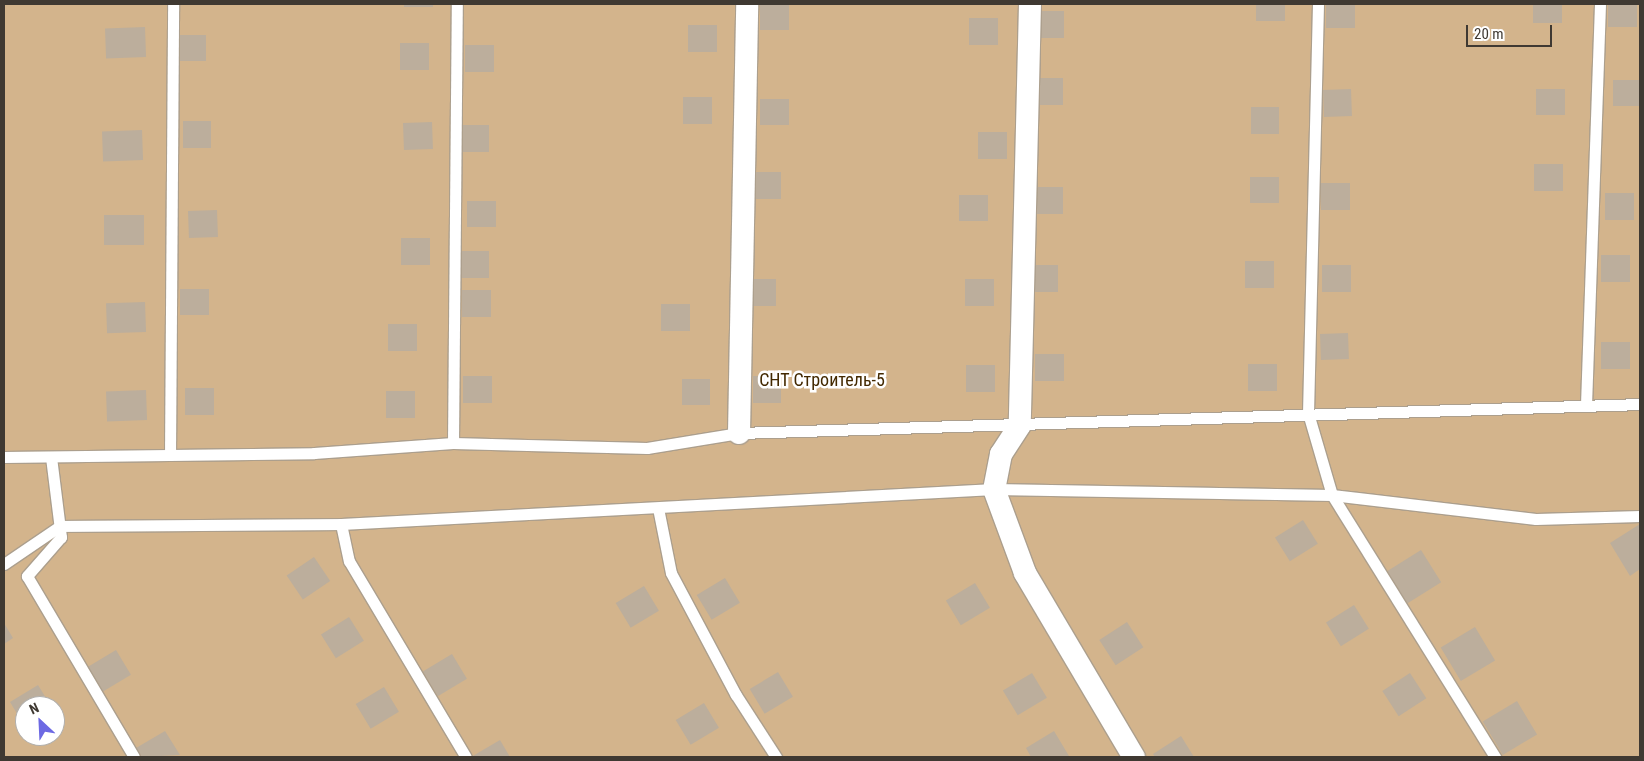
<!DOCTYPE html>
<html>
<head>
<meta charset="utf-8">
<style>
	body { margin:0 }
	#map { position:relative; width:1644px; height:761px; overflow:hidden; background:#f6e7d4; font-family:"Roboto Condensed",sans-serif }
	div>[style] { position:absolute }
	.green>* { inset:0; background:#d3b48c }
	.building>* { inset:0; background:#bcae9c; transform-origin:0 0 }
	.roads { filter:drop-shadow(1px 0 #ac9f8d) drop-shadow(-1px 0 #ac9f8d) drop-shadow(0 1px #ac9f8d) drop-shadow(0 -1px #ac9f8d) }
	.lane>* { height:11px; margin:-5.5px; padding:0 5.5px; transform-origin:5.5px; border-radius:5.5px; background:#fff }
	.street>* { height:22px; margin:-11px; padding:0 11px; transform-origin:11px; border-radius:11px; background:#fff }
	span { translate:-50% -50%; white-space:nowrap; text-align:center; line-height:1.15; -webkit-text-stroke:5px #fff; paint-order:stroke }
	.park-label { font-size:18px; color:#432900 }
	.frame { position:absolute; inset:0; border:5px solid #3f3932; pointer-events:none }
	.north { position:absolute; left:15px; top:696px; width:50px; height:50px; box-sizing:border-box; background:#fff; border:1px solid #b2b0ad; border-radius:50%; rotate:335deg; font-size:14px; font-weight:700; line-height:20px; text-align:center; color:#3f3932 }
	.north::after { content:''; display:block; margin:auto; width:18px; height:22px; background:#6d69e3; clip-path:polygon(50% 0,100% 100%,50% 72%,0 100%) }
	.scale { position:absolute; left:1466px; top:25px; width:86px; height:22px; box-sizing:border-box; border:2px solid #3f3932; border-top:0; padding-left:6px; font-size:15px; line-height:18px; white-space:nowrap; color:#3f3932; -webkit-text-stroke:4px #fff; paint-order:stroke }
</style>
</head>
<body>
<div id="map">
	<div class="green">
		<div style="clip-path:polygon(evenodd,4px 4px,1640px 4px,1640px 757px,4px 757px,4px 4px,25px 706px,55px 706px,55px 736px,25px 736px,25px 706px)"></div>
	</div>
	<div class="building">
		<div style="left:404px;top:4px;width:29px;height:3px"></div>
		<div style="left:760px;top:4px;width:29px;height:26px"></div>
		<div style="left:1256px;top:4px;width:29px;height:17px"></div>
		<div style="left:1326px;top:4px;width:29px;height:24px"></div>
		<div style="left:1533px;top:4px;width:29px;height:19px"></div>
		<div style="left:1608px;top:4px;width:29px;height:23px"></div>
		<div style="left:1035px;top:11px;width:29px;height:27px"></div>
		<div style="left:969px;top:18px;width:29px;height:27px"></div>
		<div style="left:717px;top:25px;width:27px;height:29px;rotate:90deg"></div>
		<div style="left:145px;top:27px;width:30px;height:40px;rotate:88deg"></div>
		<div style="left:177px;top:35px;width:29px;height:26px"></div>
		<div style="left:400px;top:43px;width:29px;height:27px"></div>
		<div style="left:494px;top:45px;width:27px;height:29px;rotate:90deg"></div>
		<div style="left:1034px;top:78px;width:29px;height:27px"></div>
		<div style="left:1640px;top:80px;width:26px;height:27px;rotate:90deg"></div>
		<div style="left:1351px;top:89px;width:27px;height:28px;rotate:88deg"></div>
		<div style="left:1536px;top:89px;width:29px;height:26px"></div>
		<div style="left:683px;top:97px;width:29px;height:27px"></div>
		<div style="left:760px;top:99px;width:29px;height:26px"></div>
		<div style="left:1251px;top:107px;width:28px;height:27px"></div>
		<div style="left:183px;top:121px;width:28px;height:27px"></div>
		<div style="left:432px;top:122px;width:27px;height:29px;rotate:88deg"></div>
		<div style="left:489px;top:125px;width:27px;height:29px;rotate:90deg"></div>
		<div style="left:142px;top:130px;width:30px;height:40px;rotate:88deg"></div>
		<div style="left:978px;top:132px;width:29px;height:27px"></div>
		<div style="left:1563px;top:164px;width:27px;height:29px;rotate:90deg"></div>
		<div style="left:752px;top:172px;width:29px;height:27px"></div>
		<div style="left:1250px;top:177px;width:29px;height:26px"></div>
		<div style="left:1321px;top:183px;width:29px;height:27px"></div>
		<div style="left:1034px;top:187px;width:29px;height:27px"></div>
		<div style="left:1605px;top:193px;width:29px;height:27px"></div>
		<div style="left:959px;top:195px;width:29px;height:26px"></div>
		<div style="left:467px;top:201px;width:29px;height:26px"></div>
		<div style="left:217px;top:210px;width:27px;height:29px;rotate:88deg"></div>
		<div style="left:144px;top:215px;width:30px;height:40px;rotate:90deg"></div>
		<div style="left:401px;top:238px;width:29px;height:27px"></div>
		<div style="left:460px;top:251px;width:29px;height:27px"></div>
		<div style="left:1630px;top:255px;width:27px;height:29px;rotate:90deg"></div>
		<div style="left:1274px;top:261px;width:27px;height:29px;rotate:90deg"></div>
		<div style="left:1029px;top:265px;width:29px;height:27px"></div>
		<div style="left:1322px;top:265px;width:29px;height:27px"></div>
		<div style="left:776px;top:279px;width:27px;height:28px;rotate:90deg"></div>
		<div style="left:965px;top:279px;width:29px;height:27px"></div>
		<div style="left:180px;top:289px;width:29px;height:26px"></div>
		<div style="left:462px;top:290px;width:29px;height:27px"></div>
		<div style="left:145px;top:302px;width:30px;height:39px;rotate:88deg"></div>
		<div style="left:661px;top:304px;width:29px;height:27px"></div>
		<div style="left:417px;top:324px;width:27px;height:29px;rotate:90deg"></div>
		<div style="left:1348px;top:333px;width:26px;height:28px;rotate:88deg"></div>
		<div style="left:1601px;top:342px;width:29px;height:27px"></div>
		<div style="left:1064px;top:354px;width:27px;height:29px;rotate:90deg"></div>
		<div style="left:1248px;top:364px;width:29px;height:27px"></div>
		<div style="left:966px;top:365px;width:29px;height:27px"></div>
		<div style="left:463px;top:376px;width:29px;height:27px"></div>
		<div style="left:753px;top:376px;width:28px;height:27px"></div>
		<div style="left:710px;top:379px;width:26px;height:28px;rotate:90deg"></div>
		<div style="left:214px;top:388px;width:27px;height:29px;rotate:90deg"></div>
		<div style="left:146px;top:390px;width:30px;height:40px;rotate:88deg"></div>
		<div style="left:386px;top:391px;width:29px;height:27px"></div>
		<div style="left:1303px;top:520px;width:28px;height:33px;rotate:58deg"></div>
		<div style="clip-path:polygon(1640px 524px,1640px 569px,1630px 576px,1610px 543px)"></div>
		<div style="left:1421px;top:550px;width:38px;height:40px;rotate:58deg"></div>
		<div style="left:314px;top:557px;width:29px;height:33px;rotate:56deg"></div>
		<div style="left:725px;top:578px;width:29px;height:33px;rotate:59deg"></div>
		<div style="left:975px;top:583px;width:29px;height:34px;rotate:59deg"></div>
		<div style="left:644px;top:586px;width:29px;height:33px;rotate:59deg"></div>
		<div style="left:1354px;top:605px;width:28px;height:33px;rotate:58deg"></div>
		<div style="left:349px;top:617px;width:28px;height:33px;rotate:58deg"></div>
		<div style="left:1127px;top:622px;width:30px;height:33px;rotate:57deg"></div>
		<div style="clip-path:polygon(4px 623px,13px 638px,4px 644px)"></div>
		<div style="left:1475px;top:627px;width:39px;height:40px;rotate:59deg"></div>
		<div style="left:116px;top:650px;width:29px;height:34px;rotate:59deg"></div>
		<div style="left:452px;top:654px;width:29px;height:34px;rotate:59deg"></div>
		<div style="left:778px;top:672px;width:29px;height:33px;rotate:59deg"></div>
		<div style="left:1032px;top:673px;width:29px;height:34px;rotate:59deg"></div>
		<div style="left:1410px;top:673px;width:30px;height:33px;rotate:57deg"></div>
		<div style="clip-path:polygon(38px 685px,51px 706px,25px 706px,25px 727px,10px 702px)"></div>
		<div style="left:384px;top:687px;width:29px;height:33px;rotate:59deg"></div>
		<div style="left:1517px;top:701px;width:39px;height:40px;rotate:59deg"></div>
		<div style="left:704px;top:703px;width:29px;height:33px;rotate:59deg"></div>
		<div style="clip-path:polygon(165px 731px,180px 755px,142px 757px,136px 748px)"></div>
		<div style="clip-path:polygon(1054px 731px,1069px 756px,1031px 757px,1026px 748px)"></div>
		<div style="clip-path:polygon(1181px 736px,1194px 757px,1155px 757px,1153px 754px)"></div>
		<div style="clip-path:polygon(500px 740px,510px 757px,471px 757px)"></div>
	</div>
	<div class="roads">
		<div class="lane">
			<div style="left:1318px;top:4px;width:409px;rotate:91.4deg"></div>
			<div style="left:1308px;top:413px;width:85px;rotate:73.7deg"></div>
			<div style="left:1332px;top:495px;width:309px;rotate:58.1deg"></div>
			<div style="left:1586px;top:405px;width:401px;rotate:-88deg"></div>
			<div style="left:453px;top:443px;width:439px;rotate:-89.5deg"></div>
			<div style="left:170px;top:455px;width:451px;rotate:-89.6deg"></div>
			<div style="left:4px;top:457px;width:310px;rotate:-0.7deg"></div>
			<div style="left:314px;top:453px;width:139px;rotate:-4.1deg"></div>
			<div style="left:453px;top:443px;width:194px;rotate:1.5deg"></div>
			<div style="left:647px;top:448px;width:93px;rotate:-9.3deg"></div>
			<div style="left:739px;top:433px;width:901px;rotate:-1.84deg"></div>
			<div style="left:51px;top:457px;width:81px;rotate:82.9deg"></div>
			<div style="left:61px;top:537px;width:52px;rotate:131.1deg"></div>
			<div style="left:27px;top:576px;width:210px;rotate:59.4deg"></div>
			<div style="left:658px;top:508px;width:66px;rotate:78.7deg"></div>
			<div style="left:671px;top:573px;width:138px;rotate:62deg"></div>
			<div style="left:736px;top:695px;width:74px;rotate:57.2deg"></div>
			<div style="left:341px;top:524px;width:38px;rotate:78deg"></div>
			<div style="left:349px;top:561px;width:228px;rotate:59.2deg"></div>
			<div style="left:4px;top:564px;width:68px;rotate:-34.2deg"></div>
			<div style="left:60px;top:526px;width:281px;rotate:-0.4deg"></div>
			<div style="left:341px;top:524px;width:654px;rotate:-3.07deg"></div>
			<div style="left:994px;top:489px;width:338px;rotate:1deg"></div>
			<div style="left:1332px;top:495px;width:205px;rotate:6.7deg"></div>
			<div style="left:1536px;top:519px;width:104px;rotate:-1.7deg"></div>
		</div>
		<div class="street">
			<div style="left:1030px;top:4px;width:421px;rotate:91.4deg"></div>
			<div style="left:1020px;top:425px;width:35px;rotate:123deg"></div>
			<div style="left:1001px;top:454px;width:36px;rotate:101deg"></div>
			<div style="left:994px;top:489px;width:90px;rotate:69.7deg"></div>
			<div style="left:1025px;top:573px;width:214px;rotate:59.4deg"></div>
			<div style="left:739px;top:433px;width:429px;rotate:-88.9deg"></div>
		</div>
	</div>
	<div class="park-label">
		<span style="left:822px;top:380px">СНТ Строитель-5</span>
	</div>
	<div class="frame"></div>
	<div class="north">N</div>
	<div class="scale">20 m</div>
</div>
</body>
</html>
